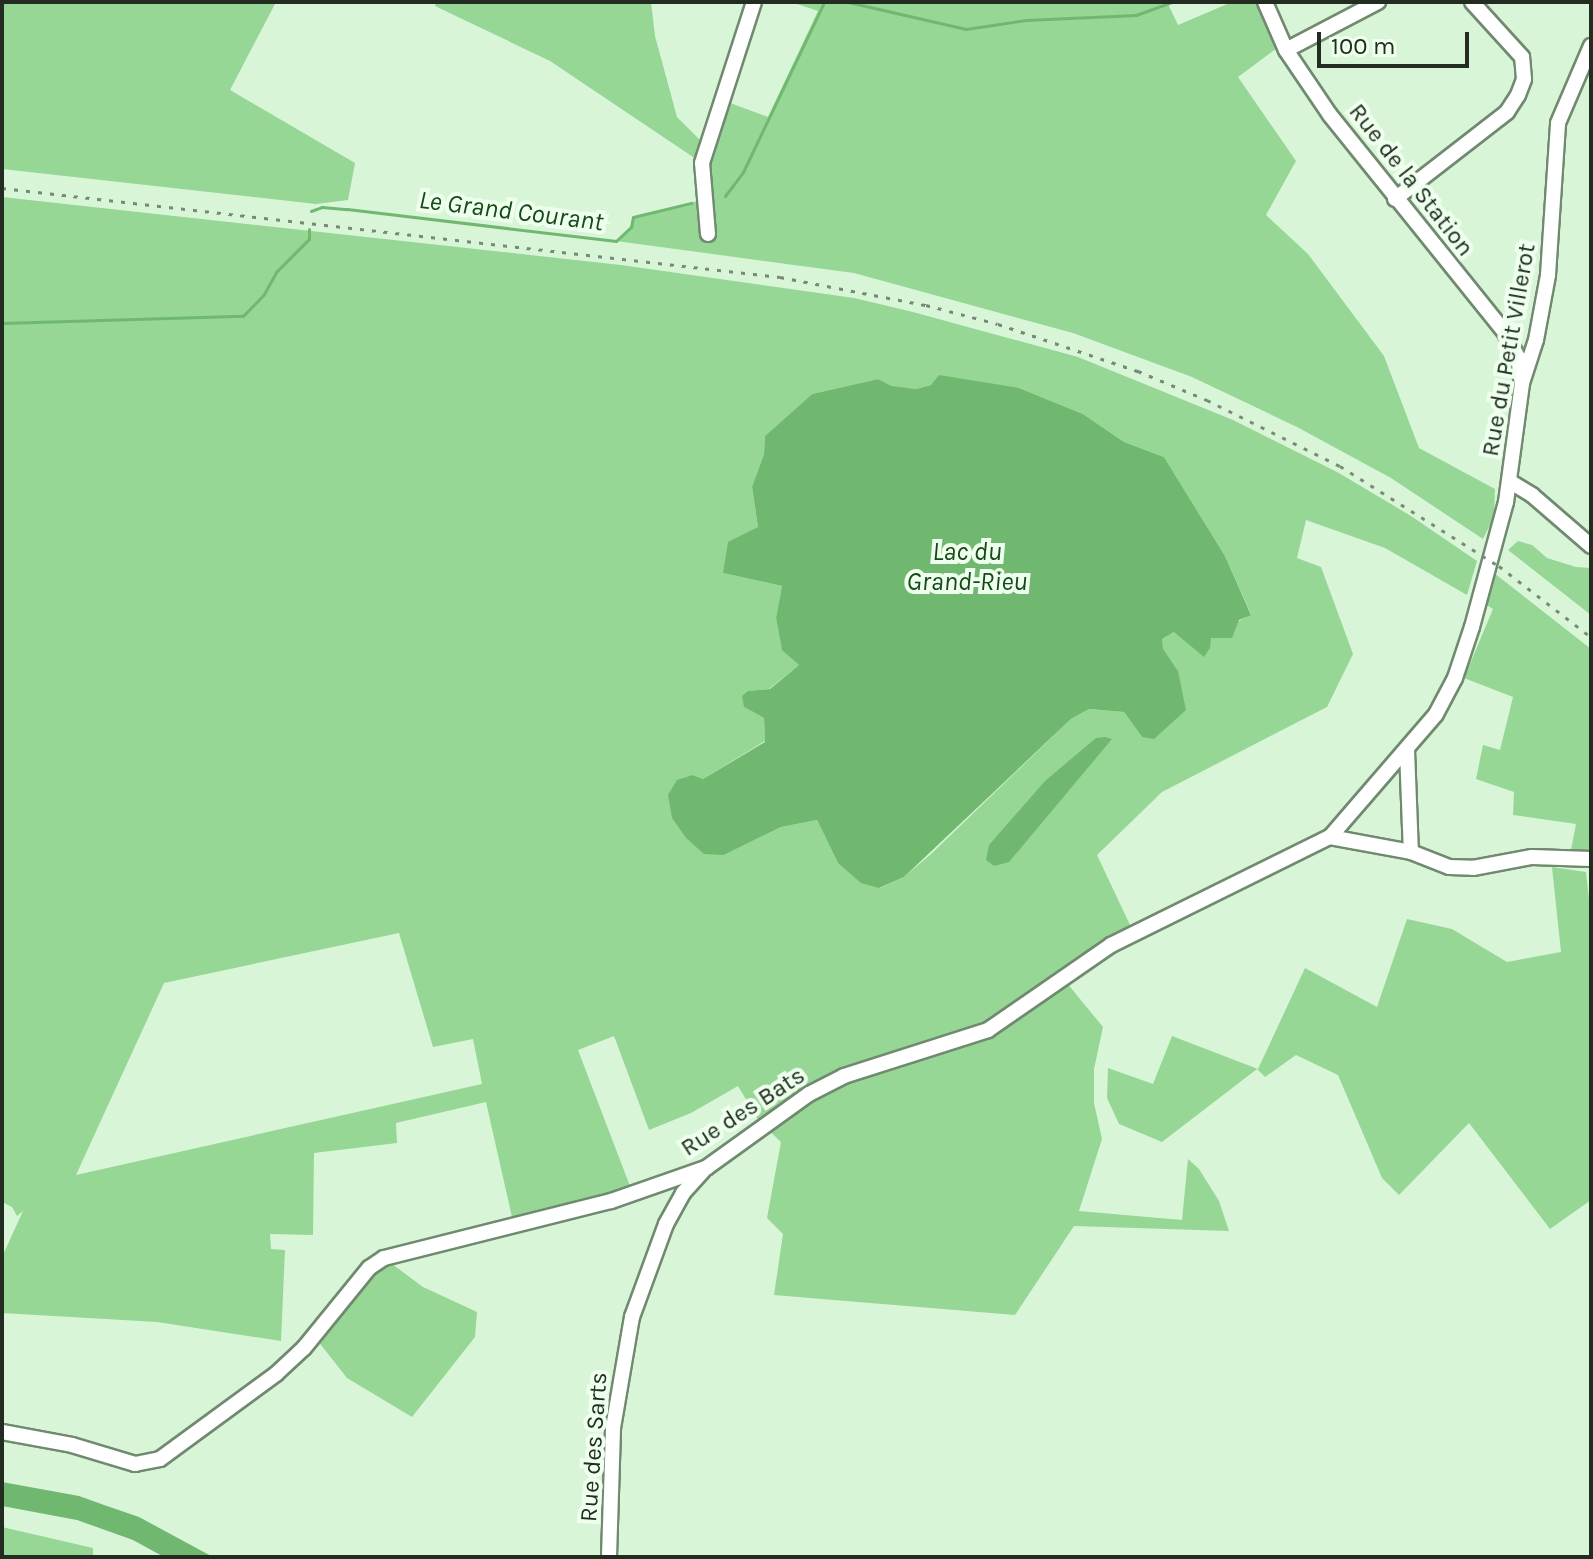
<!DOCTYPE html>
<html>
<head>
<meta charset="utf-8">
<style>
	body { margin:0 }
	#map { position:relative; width:1593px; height:1559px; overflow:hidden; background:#d9f5d8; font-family:Karla,sans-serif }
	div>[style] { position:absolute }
	.green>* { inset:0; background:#96d795 }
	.water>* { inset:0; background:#70b870 }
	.stream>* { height:3px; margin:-1.5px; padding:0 1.5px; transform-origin:1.5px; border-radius:1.5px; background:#70b870 }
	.roads { filter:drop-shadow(2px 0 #708a70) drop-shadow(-2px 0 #708a70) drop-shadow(0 2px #708a70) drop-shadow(0 -2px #708a70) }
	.minor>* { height:14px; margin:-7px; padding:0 7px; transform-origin:7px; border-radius:7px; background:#fff }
	.rail>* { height:3px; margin-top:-1.5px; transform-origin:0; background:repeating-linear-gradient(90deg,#778a76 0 4px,transparent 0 12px) }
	span { translate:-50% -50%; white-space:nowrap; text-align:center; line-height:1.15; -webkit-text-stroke:8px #eeffed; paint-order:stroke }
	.street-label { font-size:24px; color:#222c21 }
	.water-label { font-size:26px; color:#164819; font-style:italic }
	.frame { position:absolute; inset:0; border:4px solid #222c21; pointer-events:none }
	.scale { position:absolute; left:1317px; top:32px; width:152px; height:36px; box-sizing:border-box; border:4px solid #222c21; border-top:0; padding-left:10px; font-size:24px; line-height:28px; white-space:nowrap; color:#222c21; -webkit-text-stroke:6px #eeffed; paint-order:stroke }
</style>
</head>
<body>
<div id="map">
	<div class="green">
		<div style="clip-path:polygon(2px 2px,276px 2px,230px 90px,355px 163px,348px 200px,316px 204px,2px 169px)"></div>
		<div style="clip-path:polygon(436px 2px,651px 2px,655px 36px,677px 117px,706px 146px,722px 100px,768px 117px,818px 11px,791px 2px,1167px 2px,1178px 25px,1232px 2px,1255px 2px,1277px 48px,1238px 77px,1296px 161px,1266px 215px,1308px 254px,1384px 356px,1419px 448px,1495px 489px,1494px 517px,1483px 539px,1391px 478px,1297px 427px,1192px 377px,1073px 333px,854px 273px,616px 241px,631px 227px,633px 217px,705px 199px,702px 163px,550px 61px,435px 6px)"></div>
		<div style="clip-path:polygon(evenodd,2px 197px,621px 265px,854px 298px,913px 312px,1078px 357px,1233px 420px,1339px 473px,1411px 516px,1477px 561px,1467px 595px,1385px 548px,1306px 520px,1297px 558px,1321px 567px,1353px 654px,1327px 707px,1162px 792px,1097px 855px,1130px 925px,1057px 971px,1103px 1027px,1094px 1069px,1094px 1103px,1102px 1139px,1079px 1211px,1182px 1220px,1188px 1159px,1199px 1169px,1219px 1201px,1229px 1231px,1074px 1226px,1015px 1315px,774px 1295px,783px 1234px,767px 1218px,781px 1142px,759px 1121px,738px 1086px,691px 1113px,649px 1130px,614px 1036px,578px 1050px,633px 1194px,514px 1226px,486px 1102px,396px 1123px,397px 1143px,314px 1153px,313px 1235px,270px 1234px,271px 1249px,285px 1250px,281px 1341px,157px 1322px,2px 1313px,2px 1257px,23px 1211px,17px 1216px,12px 1207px,2px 1202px,2px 197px,878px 379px,891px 387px,916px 389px,931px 385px,1019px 388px,1083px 414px,1124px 442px,1164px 457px,1225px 556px,1251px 614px,1210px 638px,1174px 632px,1162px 639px,1162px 649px,1178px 671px,1142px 737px,1124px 712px,1089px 709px,1071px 719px,931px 854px,904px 877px,880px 888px,838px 863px,817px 820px,781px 827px,724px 855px,693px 775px,703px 779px,765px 741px,764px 718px,744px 707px,748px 691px,769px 689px,799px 665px,782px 649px,776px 618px,782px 586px,723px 573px,758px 527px,752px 488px,764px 454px,765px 436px,812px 394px,878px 379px,2px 197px,399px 933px,433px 1047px,473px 1039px,482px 1084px,76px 1175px,164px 983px,399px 933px)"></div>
		<div style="clip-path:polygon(1518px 541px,1532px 545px,1547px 558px,1576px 567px,1591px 568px,1591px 615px,1508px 550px)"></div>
		<div style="clip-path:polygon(1494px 573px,1591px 649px,1591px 852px,1571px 850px,1576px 824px,1513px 815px,1514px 792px,1476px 779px,1483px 745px,1500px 750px,1513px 697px,1464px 678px,1493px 609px,1485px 604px)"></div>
		<div style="clip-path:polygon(1552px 867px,1586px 872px,1591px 917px,1591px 1200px,1550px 1229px,1469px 1123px,1399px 1195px,1382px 1178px,1338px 1075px,1296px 1055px,1265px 1077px,1257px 1069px,1162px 1142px,1119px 1124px,1107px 1098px,1108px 1068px,1153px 1084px,1172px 1036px,1258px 1069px,1305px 968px,1377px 1007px,1407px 919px,1452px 929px,1507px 962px,1561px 952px)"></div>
		<div style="clip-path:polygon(384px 1258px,423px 1287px,477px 1312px,475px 1337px,412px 1417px,347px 1378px,314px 1336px)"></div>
		<div style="clip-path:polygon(2px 1527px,93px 1548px,93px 1557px,2px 1557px)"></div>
	</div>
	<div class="water">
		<div style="clip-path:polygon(939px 375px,1019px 388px,1083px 414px,1124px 442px,1164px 457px,1225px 556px,1251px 615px,1239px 620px,1232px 638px,1211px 638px,1210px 648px,1204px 657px,1174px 632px,1162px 639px,1163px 649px,1178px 671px,1186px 710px,1154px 739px,1142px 737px,1124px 712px,1089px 709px,1071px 719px,904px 877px,879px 888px,861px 883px,838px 863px,817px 820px,781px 827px,724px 855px,704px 854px,686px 838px,672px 818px,668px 795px,677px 780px,693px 775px,703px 779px,765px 742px,764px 718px,744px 707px,742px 696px,748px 691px,770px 689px,799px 665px,782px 650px,776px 618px,782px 586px,723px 573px,728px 542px,758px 527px,752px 487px,764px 454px,765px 436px,812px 394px,878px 379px,891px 386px,916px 389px,931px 385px)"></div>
		<div style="clip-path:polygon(1105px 737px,1112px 739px,1009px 862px,994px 866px,986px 860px,989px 845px,1045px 781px,1096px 738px)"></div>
		<div style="clip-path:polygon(2px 1482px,79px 1496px,107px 1506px,139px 1517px,213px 1557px,164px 1557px,133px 1540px,77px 1520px,2px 1506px)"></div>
	</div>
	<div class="stream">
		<div style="left:848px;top:2px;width:121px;rotate:12.9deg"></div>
		<div style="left:966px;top:29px;width:61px;rotate:-8.5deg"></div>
		<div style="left:1026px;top:20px;width:110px;rotate:-2.6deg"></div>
		<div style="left:1136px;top:15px;width:37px;rotate:-20deg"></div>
		<div style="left:725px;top:196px;width:30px;rotate:-53deg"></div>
		<div style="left:743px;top:172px;width:188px;rotate:-64.5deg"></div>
		<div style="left:311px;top:211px;width:12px;rotate:-20deg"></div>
		<div style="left:322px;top:207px;width:25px;rotate:5deg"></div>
		<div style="left:347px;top:209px;width:271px;rotate:6.8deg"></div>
		<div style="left:616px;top:241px;width:21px;rotate:-43deg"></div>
		<div style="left:631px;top:227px;width:10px;rotate:-79deg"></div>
		<div style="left:633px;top:217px;width:60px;rotate:-13.6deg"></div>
		<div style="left:2px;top:323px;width:241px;rotate:-1.7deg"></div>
		<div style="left:243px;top:316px;width:30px;rotate:-46deg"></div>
		<div style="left:264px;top:294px;width:26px;rotate:-61deg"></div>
		<div style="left:277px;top:271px;width:45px;rotate:-45deg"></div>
		<div style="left:309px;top:239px;width:10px;rotate:-90deg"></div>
	</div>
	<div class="roads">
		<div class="minor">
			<div style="left:1265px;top:2px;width:52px;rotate:66.4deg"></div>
			<div style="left:1286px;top:50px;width:78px;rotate:55.9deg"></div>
			<div style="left:1330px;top:115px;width:280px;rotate:51.2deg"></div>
			<div style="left:1505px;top:333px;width:27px;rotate:62deg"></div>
			<div style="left:1518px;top:357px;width:22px;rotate:82deg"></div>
			<div style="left:1286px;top:50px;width:104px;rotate:-27.6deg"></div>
			<div style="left:1395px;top:199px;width:142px;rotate:-37.8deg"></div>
			<div style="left:1507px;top:112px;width:20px;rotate:-57deg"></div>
			<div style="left:1518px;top:95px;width:17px;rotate:-69deg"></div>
			<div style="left:1524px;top:79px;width:22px;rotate:-95deg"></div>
			<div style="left:1522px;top:57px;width:74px;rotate:-132.3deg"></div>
			<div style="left:708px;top:234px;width:71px;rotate:-94.8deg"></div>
			<div style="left:702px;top:163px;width:169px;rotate:-72.1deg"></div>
			<div style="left:1509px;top:481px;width:27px;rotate:31deg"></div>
			<div style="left:1532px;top:495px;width:78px;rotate:40.8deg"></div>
			<div style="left:1407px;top:750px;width:102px;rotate:87.8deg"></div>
			<div style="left:1330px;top:837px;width:82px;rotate:10.5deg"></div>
			<div style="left:1411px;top:852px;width:41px;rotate:21.5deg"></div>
			<div style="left:1449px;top:867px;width:24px;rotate:2deg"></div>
			<div style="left:1473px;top:868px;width:60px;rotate:-10.6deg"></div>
			<div style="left:1532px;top:857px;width:59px;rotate:1.9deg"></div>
			<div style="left:2px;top:1432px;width:71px;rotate:10.5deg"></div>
			<div style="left:72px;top:1445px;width:66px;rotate:16.8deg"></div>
			<div style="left:135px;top:1464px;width:25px;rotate:-11deg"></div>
			<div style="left:160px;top:1459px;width:144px;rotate:-36.2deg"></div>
			<div style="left:276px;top:1374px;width:38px;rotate:-43deg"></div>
			<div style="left:304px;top:1348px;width:103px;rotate:-50.9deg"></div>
			<div style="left:369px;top:1268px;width:18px;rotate:-34deg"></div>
			<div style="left:384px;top:1258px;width:234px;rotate:-14.1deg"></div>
			<div style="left:611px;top:1201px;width:101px;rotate:-19.2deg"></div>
			<div style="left:706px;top:1168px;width:127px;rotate:-35.7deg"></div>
			<div style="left:809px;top:1094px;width:39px;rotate:-27deg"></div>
			<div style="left:844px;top:1076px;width:151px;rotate:-17.7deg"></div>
			<div style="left:988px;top:1030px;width:150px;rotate:-34.6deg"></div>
			<div style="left:1111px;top:945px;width:244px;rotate:-26.3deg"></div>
			<div style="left:1330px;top:837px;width:162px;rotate:-49.2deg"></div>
			<div style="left:1436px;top:714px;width:41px;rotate:-62.2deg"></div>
			<div style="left:1455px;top:678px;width:54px;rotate:-71.6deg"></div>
			<div style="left:1472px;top:627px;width:130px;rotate:-74.8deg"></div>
			<div style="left:1506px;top:502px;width:120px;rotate:-82.3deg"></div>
			<div style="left:1522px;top:383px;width:45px;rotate:-72deg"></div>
			<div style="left:1536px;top:340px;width:66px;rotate:-79.5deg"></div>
			<div style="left:1548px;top:275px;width:152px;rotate:-86.2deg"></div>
			<div style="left:1558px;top:123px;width:84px;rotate:-66.8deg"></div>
			<div style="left:609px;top:1557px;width:129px;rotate:-88.2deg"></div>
			<div style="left:613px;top:1428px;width:113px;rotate:-80.3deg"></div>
			<div style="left:632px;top:1317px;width:99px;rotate:-69.9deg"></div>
			<div style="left:666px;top:1224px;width:35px;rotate:-61deg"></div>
			<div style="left:683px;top:1193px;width:30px;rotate:-48deg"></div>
		</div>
	</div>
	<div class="rail">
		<div style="left:2px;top:188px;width:783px;rotate:6.53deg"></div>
		<div style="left:780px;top:277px;width:149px;rotate:10.9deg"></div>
		<div style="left:926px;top:305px;width:74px;rotate:14.8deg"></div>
		<div style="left:998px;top:324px;width:148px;rotate:18.6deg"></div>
		<div style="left:1138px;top:371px;width:75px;rotate:22.8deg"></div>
		<div style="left:1207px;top:400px;width:148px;rotate:26.4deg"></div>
		<div style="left:1340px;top:466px;width:188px;rotate:32.2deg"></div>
		<div style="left:1499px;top:566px;width:116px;rotate:37.7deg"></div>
	</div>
	<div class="street-label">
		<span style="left:1411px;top:180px;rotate:52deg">Rue de la Station</span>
		<span style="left:1509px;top:350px;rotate:-80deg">Rue du Petit Villerot</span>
		<span style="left:743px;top:1112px;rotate:-33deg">Rue des Bats</span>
		<span style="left:594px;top:1447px;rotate:-86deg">Rue des Sarts</span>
	</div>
	<div class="water-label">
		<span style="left:511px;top:211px;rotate:7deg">Le Grand Courant</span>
		<span style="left:967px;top:567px">Lac du<br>Grand-Rieu</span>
	</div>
	<div class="frame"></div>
	<div class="scale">100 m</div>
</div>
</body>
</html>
